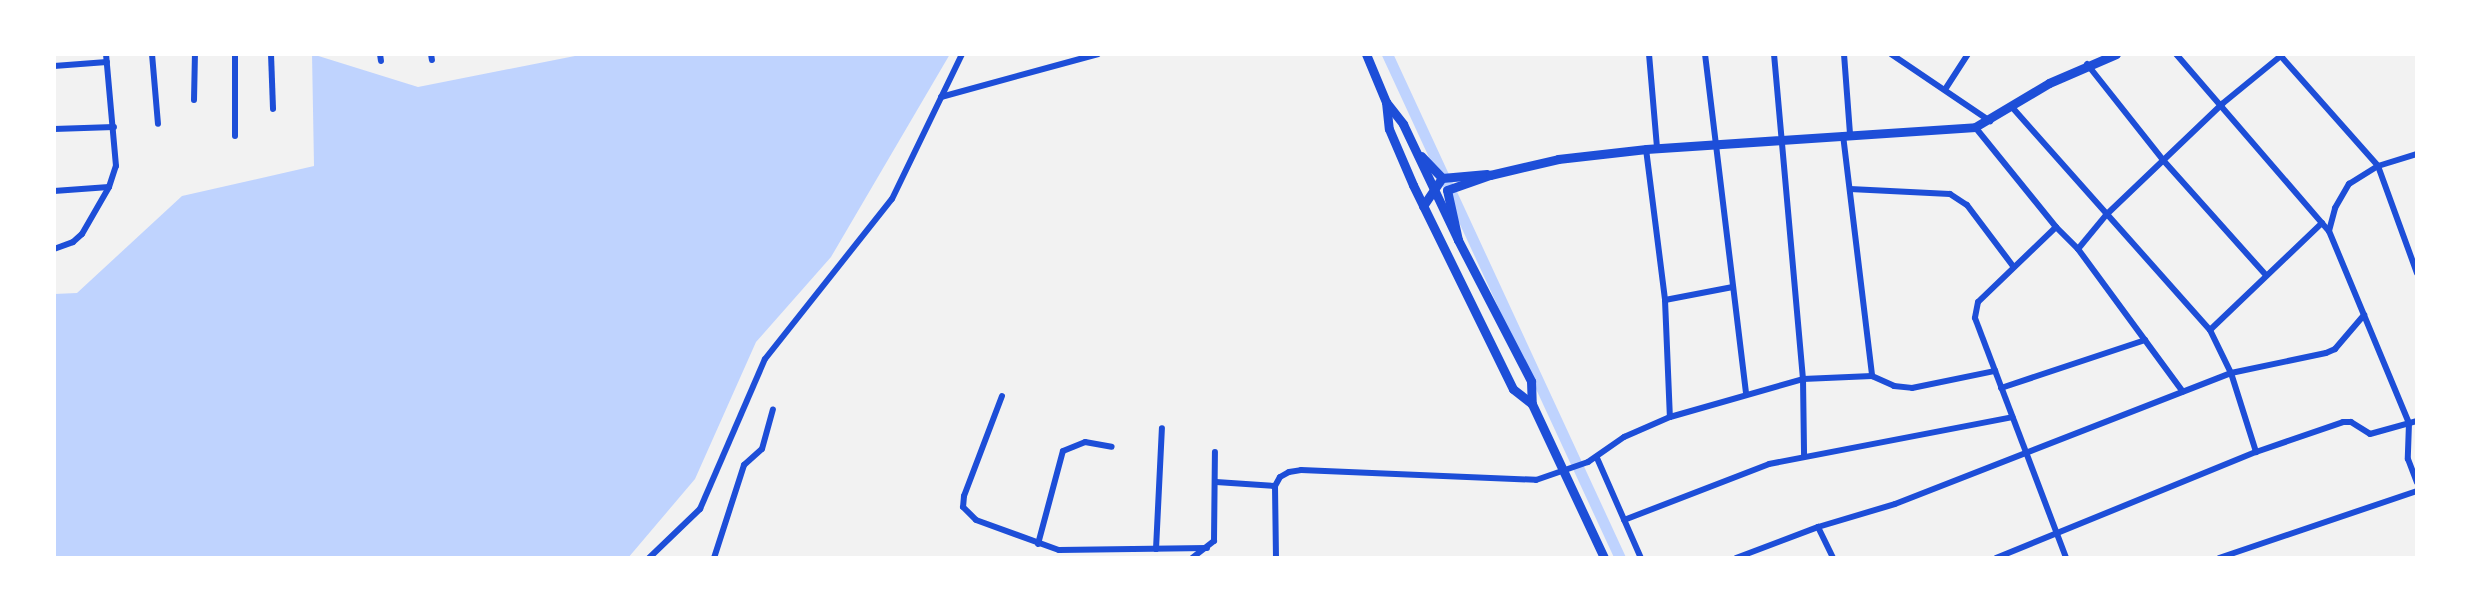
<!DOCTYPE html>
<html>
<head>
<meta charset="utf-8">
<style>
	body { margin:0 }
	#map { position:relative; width:2471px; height:612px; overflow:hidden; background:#f2f2f2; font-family:"Alegreya Sans",sans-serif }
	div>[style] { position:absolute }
	.water>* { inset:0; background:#bfd3fe }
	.canal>* { height:11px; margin:-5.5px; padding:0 5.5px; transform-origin:5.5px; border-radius:5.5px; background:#bfd3fe }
	.minor>* { height:6px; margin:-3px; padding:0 3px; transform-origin:3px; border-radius:3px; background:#1d4ed8 }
	.primary>* { height:9px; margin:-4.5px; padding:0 4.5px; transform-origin:4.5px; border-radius:4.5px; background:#1d4ed8 }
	span { translate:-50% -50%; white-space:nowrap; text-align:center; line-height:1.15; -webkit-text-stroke:8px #fff; paint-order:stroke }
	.frame { position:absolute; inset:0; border:56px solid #fff; pointer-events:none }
</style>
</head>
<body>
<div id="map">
	<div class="water">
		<div style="clip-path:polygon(312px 54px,418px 87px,585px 54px,950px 54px,831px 257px,756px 342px,695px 479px,628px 558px,54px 558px,54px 294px,77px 293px,182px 196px,314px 166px)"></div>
	</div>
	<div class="canal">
		<div style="left:1387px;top:54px;width:555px;rotate:65.19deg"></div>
	</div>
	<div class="minor">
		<div style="left:152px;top:54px;width:70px;rotate:85.1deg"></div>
		<div style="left:271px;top:54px;width:55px;rotate:87.9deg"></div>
		<div style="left:380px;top:54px;width:7px;rotate:82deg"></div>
		<div style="left:431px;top:54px;width:6px;rotate:81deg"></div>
		<div style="left:1649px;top:54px;width:94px;rotate:85.1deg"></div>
		<div style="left:1705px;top:54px;width:341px;rotate:83.1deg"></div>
		<div style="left:1774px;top:54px;width:326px;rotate:84.9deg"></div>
		<div style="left:1803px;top:379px;width:76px;rotate:89.2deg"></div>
		<div style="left:1844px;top:54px;width:80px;rotate:85.7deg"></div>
		<div style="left:1891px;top:54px;width:120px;rotate:34.1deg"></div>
		<div style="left:2176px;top:54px;width:234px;rotate:49.2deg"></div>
		<div style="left:2329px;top:231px;width:208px;rotate:67.4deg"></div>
		<div style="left:2409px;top:423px;width:36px;rotate:92deg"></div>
		<div style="left:2408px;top:459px;width:25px;rotate:69deg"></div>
		<div style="left:2279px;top:54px;width:149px;rotate:48.5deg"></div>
		<div style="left:2378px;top:166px;width:114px;rotate:70deg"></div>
		<div style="left:2087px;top:64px;width:122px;rotate:51.6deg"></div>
		<div style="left:2163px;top:160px;width:154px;rotate:48.2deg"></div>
		<div style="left:54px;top:66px;width:53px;rotate:-4.3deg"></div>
		<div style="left:1946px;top:88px;width:40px;rotate:-57.1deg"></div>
		<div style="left:941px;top:97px;width:163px;rotate:-15.3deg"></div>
		<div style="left:194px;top:100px;width:46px;rotate:-88.8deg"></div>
		<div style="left:2011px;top:106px;width:300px;rotate:48.4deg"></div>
		<div style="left:2210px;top:330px;width:48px;rotate:64deg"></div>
		<div style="left:2231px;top:373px;width:83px;rotate:72.4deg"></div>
		<div style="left:1975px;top:127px;width:129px;rotate:51deg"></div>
		<div style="left:2056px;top:227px;width:108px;rotate:136.1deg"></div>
		<div style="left:1978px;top:302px;width:16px;rotate:101deg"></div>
		<div style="left:1975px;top:318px;width:257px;rotate:69.2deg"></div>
		<div style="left:54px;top:129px;width:60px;rotate:-1.9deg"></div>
		<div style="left:1843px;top:135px;width:243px;rotate:83.1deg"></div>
		<div style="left:235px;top:136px;width:82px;rotate:-90deg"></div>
		<div style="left:1646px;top:149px;width:152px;rotate:82.8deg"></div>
		<div style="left:1665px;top:300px;width:117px;rotate:87.6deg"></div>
		<div style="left:1850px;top:189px;width:100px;rotate:2.9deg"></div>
		<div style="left:1950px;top:194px;width:20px;rotate:33deg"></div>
		<div style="left:1967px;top:205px;width:76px;rotate:53deg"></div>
		<div style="left:54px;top:191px;width:55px;rotate:-4.2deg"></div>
		<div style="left:2056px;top:227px;width:31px;rotate:45deg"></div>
		<div style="left:2078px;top:249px;width:177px;rotate:53.7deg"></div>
		<div style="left:2329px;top:231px;width:24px;rotate:-75deg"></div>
		<div style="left:2335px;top:208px;width:28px;rotate:-60deg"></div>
		<div style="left:2349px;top:184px;width:34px;rotate:-32deg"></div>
		<div style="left:2378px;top:166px;width:41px;rotate:-17.1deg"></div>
		<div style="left:54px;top:249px;width:20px;rotate:-20deg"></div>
		<div style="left:73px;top:242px;width:12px;rotate:-42deg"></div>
		<div style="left:82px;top:234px;width:54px;rotate:-60.1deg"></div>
		<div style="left:109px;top:187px;width:22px;rotate:-72deg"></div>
		<div style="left:116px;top:166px;width:112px;rotate:-95.1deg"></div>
		<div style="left:2078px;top:249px;width:44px;rotate:-50.5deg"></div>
		<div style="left:2106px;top:215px;width:161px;rotate:-43.7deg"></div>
		<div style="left:2222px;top:104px;width:79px;rotate:-39.3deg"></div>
		<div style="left:1665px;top:300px;width:69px;rotate:-10.8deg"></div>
		<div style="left:2210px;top:330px;width:155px;rotate:-43.7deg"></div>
		<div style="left:2001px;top:388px;width:152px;rotate:-18.4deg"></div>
		<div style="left:1002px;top:396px;width:107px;rotate:110.8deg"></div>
		<div style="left:964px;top:496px;width:11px;rotate:95deg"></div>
		<div style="left:963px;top:507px;width:18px;rotate:45deg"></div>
		<div style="left:976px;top:520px;width:88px;rotate:19.9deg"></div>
		<div style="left:1059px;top:550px;width:148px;rotate:-0.8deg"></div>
		<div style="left:1597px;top:458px;width:109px;rotate:66.3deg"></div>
		<div style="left:1216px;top:482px;width:59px;rotate:3.9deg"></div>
		<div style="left:1624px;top:520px;width:155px;rotate:-21.1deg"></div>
		<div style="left:1769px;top:464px;width:248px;rotate:-10.9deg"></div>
		<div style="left:1818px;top:527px;width:34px;rotate:64deg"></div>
		<div style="left:1038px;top:544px;width:96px;rotate:-75deg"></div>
		<div style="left:1063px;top:451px;width:24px;rotate:-22deg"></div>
		<div style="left:1085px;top:442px;width:27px;rotate:10deg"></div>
		<div style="left:1156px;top:549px;width:121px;rotate:-87.2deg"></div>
		<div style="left:649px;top:558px;width:71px;rotate:-43.9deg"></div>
		<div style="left:700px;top:509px;width:163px;rotate:-66.6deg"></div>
		<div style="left:765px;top:359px;width:204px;rotate:-51.6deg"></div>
		<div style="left:892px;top:199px;width:161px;rotate:-64.2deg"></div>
		<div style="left:714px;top:558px;width:98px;rotate:-72.1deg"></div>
		<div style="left:744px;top:465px;width:24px;rotate:-42deg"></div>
		<div style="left:762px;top:449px;width:41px;rotate:-74.6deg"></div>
		<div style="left:1192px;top:558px;width:28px;rotate:-38deg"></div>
		<div style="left:1214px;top:541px;width:89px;rotate:-89.4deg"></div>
		<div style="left:1276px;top:558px;width:72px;rotate:-90.8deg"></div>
		<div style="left:1275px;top:486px;width:10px;rotate:-61deg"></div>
		<div style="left:1280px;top:477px;width:10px;rotate:-29deg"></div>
		<div style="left:1289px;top:472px;width:12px;rotate:-9deg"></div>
		<div style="left:1301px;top:470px;width:235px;rotate:2.4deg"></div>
		<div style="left:1536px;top:480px;width:55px;rotate:-19.1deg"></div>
		<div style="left:1588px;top:462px;width:44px;rotate:-34.8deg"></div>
		<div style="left:1624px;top:437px;width:50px;rotate:-23.5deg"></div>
		<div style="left:1670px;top:417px;width:138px;rotate:-15.9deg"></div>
		<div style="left:1803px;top:379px;width:69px;rotate:-2.5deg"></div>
		<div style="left:1872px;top:376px;width:24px;rotate:24deg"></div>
		<div style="left:1894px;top:386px;width:18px;rotate:6deg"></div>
		<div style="left:1912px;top:388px;width:85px;rotate:-11.6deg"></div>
		<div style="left:1736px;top:558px;width:88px;rotate:-20.7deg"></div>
		<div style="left:1818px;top:527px;width:80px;rotate:-16.6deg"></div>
		<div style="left:1895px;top:504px;width:361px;rotate:-21.3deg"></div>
		<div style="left:2231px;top:373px;width:97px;rotate:-11.9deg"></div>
		<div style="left:2326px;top:353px;width:10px;rotate:-24deg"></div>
		<div style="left:2335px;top:349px;width:45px;rotate:-49.5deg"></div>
		<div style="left:1996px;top:558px;width:281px;rotate:-22.2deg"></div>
		<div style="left:2256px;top:452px;width:92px;rotate:-19deg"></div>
		<div style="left:2343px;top:422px;width:8px"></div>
		<div style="left:2351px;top:422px;width:22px;rotate:32deg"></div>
		<div style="left:2370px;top:434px;width:49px;rotate:-15.5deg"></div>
		<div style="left:2219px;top:558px;width:209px;rotate:-18.7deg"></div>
	</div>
	<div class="primary">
		<div style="left:1366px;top:54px;width:52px;rotate:67.4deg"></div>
		<div style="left:1386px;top:102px;width:27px;rotate:84deg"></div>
		<div style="left:1389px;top:129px;width:61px;rotate:66.8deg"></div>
		<div style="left:1413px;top:185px;width:227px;rotate:63.9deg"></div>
		<div style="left:1513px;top:389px;width:24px;rotate:38deg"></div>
		<div style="left:1386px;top:102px;width:28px;rotate:52deg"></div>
		<div style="left:1403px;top:124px;width:128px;rotate:64.6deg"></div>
		<div style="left:1458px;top:240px;width:159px;rotate:62.6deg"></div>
		<div style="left:1531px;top:381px;width:23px;rotate:88deg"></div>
		<div style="left:1532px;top:404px;width:170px;rotate:64.9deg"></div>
		<div style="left:1421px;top:156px;width:30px;rotate:46deg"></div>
		<div style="left:1423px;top:206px;width:34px;rotate:-56deg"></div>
		<div style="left:1442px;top:178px;width:45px;rotate:-5.1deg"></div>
		<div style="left:1458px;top:240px;width:51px;rotate:-102.4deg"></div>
		<div style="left:1447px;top:190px;width:46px;rotate:-19.2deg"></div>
		<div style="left:1490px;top:175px;width:70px;rotate:-13.2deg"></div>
		<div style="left:1558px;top:159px;width:89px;rotate:-6.5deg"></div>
		<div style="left:1646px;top:149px;width:330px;rotate:-3.8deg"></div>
		<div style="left:1975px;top:127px;width:86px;rotate:-30.7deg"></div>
		<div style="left:2049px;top:83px;width:73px;rotate:-23.4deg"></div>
	</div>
	<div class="frame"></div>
</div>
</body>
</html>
